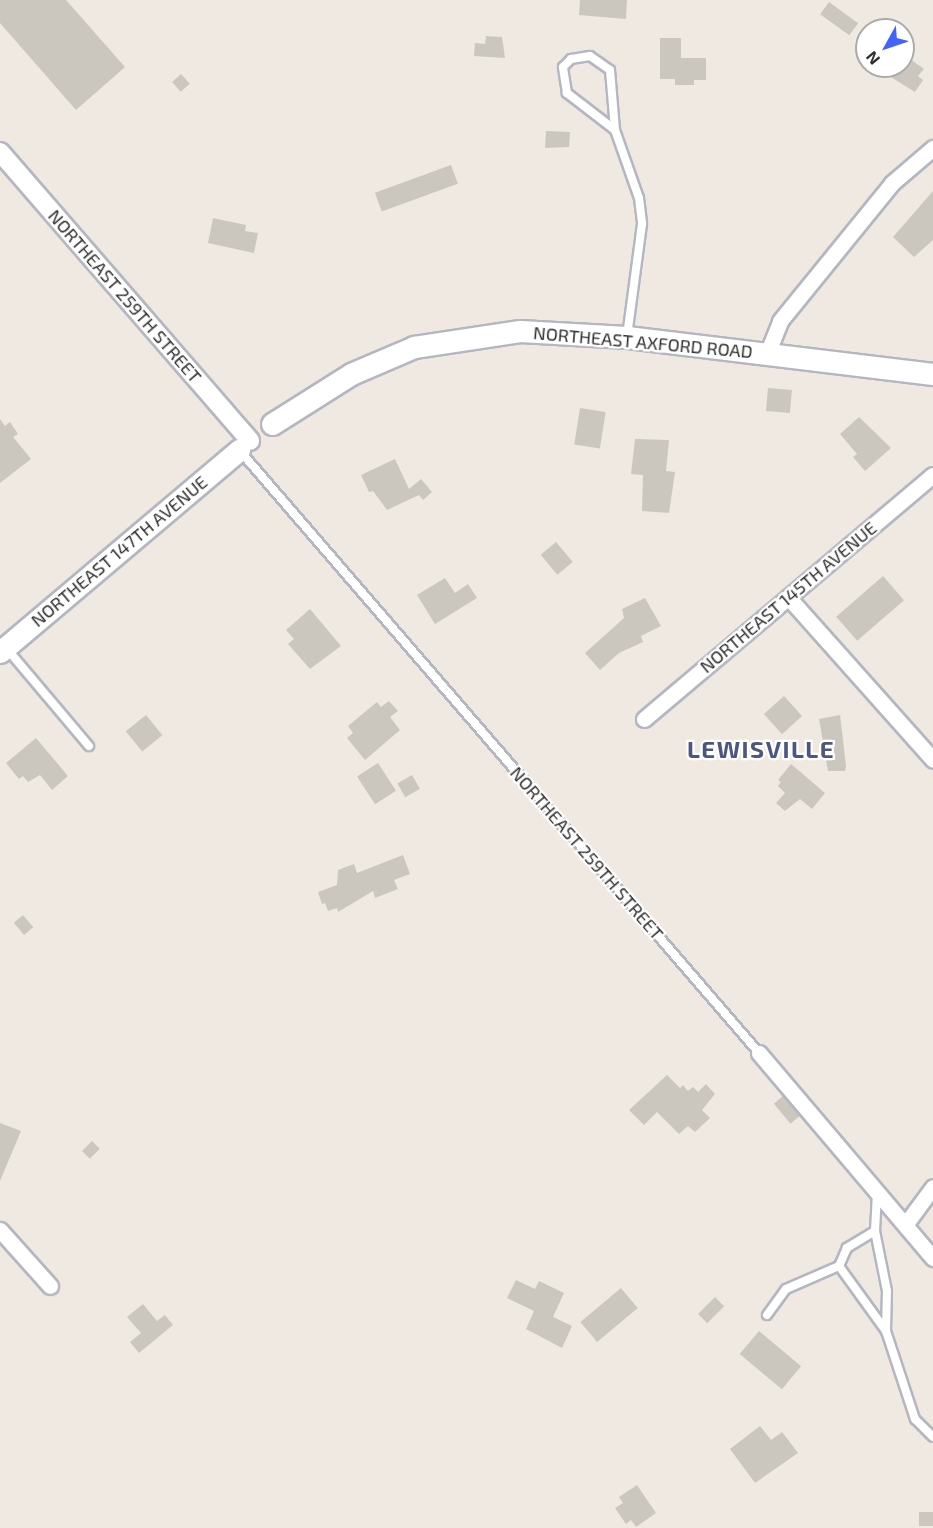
<!DOCTYPE html>
<html>
<head>
<meta charset="utf-8">
<style>
	body { margin:0 }
	#map { position:relative; width:933px; height:1528px; overflow:hidden; background:#efe9e1; font-family:"Exo 2",sans-serif }
	div>[style] { position:absolute }
	.building>* { inset:0; background:#cbc7bf; transform-origin:0 0 }
	.roads { filter:drop-shadow(2px 0 #b4b7c1) drop-shadow(-2px 0 #b4b7c1) drop-shadow(0 2px #b4b7c1) drop-shadow(0 -2px #b4b7c1) }
	.service>* { height:8px; margin:-4px; padding:0 4px; transform-origin:4px; border-radius:4px; background:#fff }
	.minor>* { height:15px; margin:-7.5px; padding:0 7.5px; transform-origin:7.5px; border-radius:7.5px; background:#fff }
	.tertiary>* { height:18px; margin:-9px; padding:0 9px; transform-origin:9px; border-radius:9px; background:#fff }
	.secondary>* { height:21px; margin:-10.5px; padding:0 10.5px; transform-origin:10.5px; border-radius:10.5px; background:#fff }
	span { translate:-50% -50%; white-space:nowrap; text-align:center; line-height:1.15; -webkit-text-stroke:4.5px #fff; paint-order:stroke }
	.street-label { font-size:18px; color:#2e2e2e }
	.district-label { font-size:24px; color:#4d5680; font-weight:700; letter-spacing:1.5px }
	.north { position:absolute; left:855px; top:18px; width:60px; height:60px; box-sizing:border-box; background:#fff; border:2px solid #ababab; border-radius:50%; rotate:230deg; font-size:16px; font-weight:700; line-height:24px; text-align:center; color:#2e2e2e }
	.north::after { content:''; display:block; margin:auto; width:21px; height:27px; background:#4264fb; clip-path:polygon(50% 0,100% 100%,50% 72%,0 100%) }
</style>
</head>
<body>
<div id="map">
	<div class="building">
		<div style="clip-path:polygon(0 0,66px 0,125px 67px,76px 110px,0 23px)"></div>
		<div style="clip-path:polygon(580px 0,627px 0,626px 19px,579px 15px)"></div>
		<div style="left:829px;top:2px;width:36px;height:15px;rotate:36deg"></div>
		<div style="clip-path:polygon(486px 36px,502px 37px,505px 58px,474px 56px,475px 43px,485px 44px)"></div>
		<div style="clip-path:polygon(660px 38px,681px 38px,681px 58px,706px 58px,706px 80px,694px 80px,694px 85px,675px 85px,675px 79px,660px 79px)"></div>
		<div style="clip-path:polygon(903px 54px,924px 69px,918px 76px,923px 80px,915px 92px,873px 66px,903px 66px)"></div>
		<div style="left:181px;top:74px;width:13px;height:12px;rotate:48deg"></div>
		<div style="clip-path:polygon(546px 131px,570px 132px,569px 147px,545px 148px)"></div>
		<div style="left:451px;top:165px;width:20px;height:81px;rotate:70deg"></div>
		<div style="clip-path:polygon(933px 191px,933px 240px,914px 257px,893px 237px)"></div>
		<div style="clip-path:polygon(213px 218px,246px 225px,245px 231px,258px 233px,254px 253px,208px 243px)"></div>
		<div style="left:768px;top:388px;width:24px;height:23px;rotate:5deg"></div>
		<div style="left:580px;top:408px;width:26px;height:37px;rotate:9deg"></div>
		<div style="clip-path:polygon(859px 417px,891px 448px,865px 471px,853px 457px,857px 454px,840px 434px)"></div>
		<div style="clip-path:polygon(0 419px,5px 426px,10px 422px,18px 434px,13px 437px,31px 459px,0 483px)"></div>
		<div style="clip-path:polygon(635px 439px,669px 440px,666px 471px,675px 472px,669px 513px,642px 511px,643px 475px,631px 474px)"></div>
		<div style="clip-path:polygon(395px 459px,409px 489px,421px 479px,432px 492px,423px 500px,419px 495px,387px 510px,373px 491px,369px 492px,361px 475px)"></div>
		<div style="left:556px;top:542px;width:26px;height:20px;rotate:50deg"></div>
		<div style="left:883px;top:576px;width:32px;height:62px;rotate:49deg"></div>
		<div style="clip-path:polygon(445px 578px,455px 593px,468px 584px,477px 598px,435px 624px,417px 595px)"></div>
		<div style="clip-path:polygon(645px 598px,661px 626px,641px 636px,643px 642px,619px 653px,600px 670px,585px 653px,624px 618px,622px 609px)"></div>
		<div style="clip-path:polygon(310px 609px,341px 646px,310px 669px,288px 644px,294px 639px,286px 630px)"></div>
		<div style="left:784px;top:696px;width:27px;height:27px;rotate:48deg"></div>
		<div style="clip-path:polygon(389px 701px,398px 711px,390px 717px,400px 730px,365px 760px,347px 738px,353px 733px,348px 726px,377px 702px,381px 707px)"></div>
		<div style="left:146px;top:715px;width:26px;height:26px;rotate:51deg"></div>
		<div style="clip-path:polygon(840px 715px,846px 766px,845px 771px,828px 771px,819px 719px)"></div>
		<div style="clip-path:polygon(36px 738px,68px 776px,52px 790px,40px 775px,28px 782px,23px 776px,19px 779px,6px 763px)"></div>
		<div style="left:378px;top:763px;width:33px;height:25px;rotate:57deg"></div>
		<div style="clip-path:polygon(791px 764px,825px 793px,812px 809px,800px 799px,785px 811px,776px 803px,785px 793px,778px 786px,781px 782px,778px 780px)"></div>
		<div style="left:412px;top:775px;width:16px;height:17px;rotate:60deg"></div>
		<div style="clip-path:polygon(403px 855px,410px 874px,394px 880px,398px 889px,375px 898px,373px 891px,338px 912px,337px 908px,328px 911px,325px 903px,322px 904px,318px 892px,337px 885px,338px 870px,354px 864px,357px 873px)"></div>
		<div style="left:23px;top:915px;width:16px;height:12px;rotate:50deg"></div>
		<div style="clip-path:polygon(667px 1075px,680px 1088px,683px 1085px,688px 1091px,693px 1087px,698px 1092px,706px 1084px,715px 1094px,702px 1110px,710px 1118px,695px 1132px,688px 1126px,679px 1134px,657px 1112px,644px 1125px,629px 1110px)"></div>
		<div style="left:783px;top:1096px;width:26px;height:12px;rotate:50deg"></div>
		<div style="clip-path:polygon(0 1123px,21px 1131px,0 1181px)"></div>
		<div style="left:92px;top:1141px;width:11px;height:14px;rotate:45deg"></div>
		<div style="clip-path:polygon(516px 1280px,535px 1289px,539px 1281px,564px 1293px,553px 1317px,572px 1326px,562px 1348px,526px 1329px,534px 1311px,507px 1298px)"></div>
		<div style="left:621px;top:1288px;width:26px;height:53px;rotate:50deg"></div>
		<div style="left:715px;top:1297px;width:13px;height:24px;rotate:45deg"></div>
		<div style="clip-path:polygon(143px 1304px,157px 1321px,165px 1315px,173px 1325px,139px 1353px,130px 1342px,141px 1333px,127px 1317px)"></div>
		<div style="left:759px;top:1331px;width:55px;height:30px;rotate:40deg"></div>
		<div style="clip-path:polygon(760px 1426px,771px 1440px,782px 1432px,798px 1453px,755px 1483px,730px 1449px)"></div>
		<div style="clip-path:polygon(637px 1485px,656px 1513px,636px 1527px,631px 1520px,626px 1524px,615px 1508px,623px 1503px,619px 1497px)"></div>
		<div style="left:919px;top:1512px;width:14px;height:14px"></div>
	</div>
	<div class="roads">
		<div class="service">
			<div style="left:615px;top:130px;width:61px;rotate:-142.4deg"></div>
			<div style="left:567px;top:93px;width:26px;rotate:-99deg"></div>
			<div style="left:563px;top:67px;width:11px;rotate:-45deg"></div>
			<div style="left:571px;top:59px;width:19px;rotate:-9deg"></div>
			<div style="left:590px;top:56px;width:24px;rotate:35deg"></div>
			<div style="left:610px;top:70px;width:60px;rotate:85.2deg"></div>
			<div style="left:615px;top:130px;width:72px;rotate:70.6deg"></div>
			<div style="left:639px;top:198px;width:26px;rotate:83deg"></div>
			<div style="left:642px;top:224px;width:113px;rotate:97.6deg"></div>
			<div style="left:240px;top:451px;width:795px;rotate:49.23deg"></div>
			<div style="left:7px;top:649px;width:127px;rotate:49.8deg"></div>
			<div style="left:875px;top:1231px;width:37px;rotate:-87deg"></div>
			<div style="left:767px;top:1315px;width:32px;rotate:-54deg"></div>
			<div style="left:786px;top:1289px;width:58px;rotate:-23.5deg"></div>
			<div style="left:886px;top:1331px;width:40px;rotate:-88.6deg"></div>
			<div style="left:887px;top:1291px;width:61px;rotate:-101.3deg"></div>
			<div style="left:875px;top:1231px;width:33px;rotate:149deg"></div>
			<div style="left:847px;top:1248px;width:20px;rotate:114deg"></div>
			<div style="left:839px;top:1266px;width:80px;rotate:54.1deg"></div>
			<div style="left:886px;top:1331px;width:93px;rotate:71.8deg"></div>
			<div style="left:915px;top:1419px;width:25px;rotate:45deg"></div>
		</div>
		<div class="minor">
			<div style="left:767px;top:354px;width:35px;rotate:-68deg"></div>
			<div style="left:780px;top:321px;width:178px;rotate:-50.9deg"></div>
			<div style="left:892px;top:183px;width:54px;rotate:-40.5deg"></div>
			<div style="left:788px;top:597px;width:218px;rotate:48.3deg"></div>
			<div style="left:644px;top:719px;width:378px;rotate:-40.2deg"></div>
			<div style="left:759px;top:1053px;width:269px;rotate:49.7deg"></div>
			<div style="left:905px;top:1225px;width:47px;rotate:-53.6deg"></div>
			<div style="left:0;top:1230px;width:75px;rotate:48.2deg"></div>
		</div>
		<div class="tertiary">
			<div style="left:0;top:152px;width:382px;rotate:49.1deg"></div>
		</div>
		<div class="secondary">
			<div style="left:272px;top:424px;width:93px;rotate:-32.3deg"></div>
			<div style="left:351px;top:374px;width:69px;rotate:-23.2deg"></div>
			<div style="left:414px;top:347px;width:107px;rotate:-8.6deg"></div>
			<div style="left:520px;top:331px;width:107px;rotate:3.2deg"></div>
			<div style="left:627px;top:337px;width:308px;rotate:6.9deg"></div>
			<div style="left:0;top:652px;width:313px;rotate:-40.2deg"></div>
		</div>
	</div>
	<div class="street-label">
		<span style="left:125px;top:296px;rotate:49deg">NORTHEAST 259TH STREET</span>
		<span style="left:643px;top:342px;rotate:5deg">NORTHEAST AXFORD ROAD</span>
		<span style="left:119px;top:551px;rotate:-40deg">NORTHEAST 147TH AVENUE</span>
		<span style="left:788px;top:597px;rotate:-40deg">NORTHEAST 145TH AVENUE</span>
		<span style="left:587px;top:853px;rotate:49deg">NORTHEAST 259TH STREET</span>
	</div>
	<div class="district-label">
		<span style="left:761px;top:749px">LEWISVILLE</span>
	</div>
	<div class="north">N</div>
</div>
</body>
</html>
